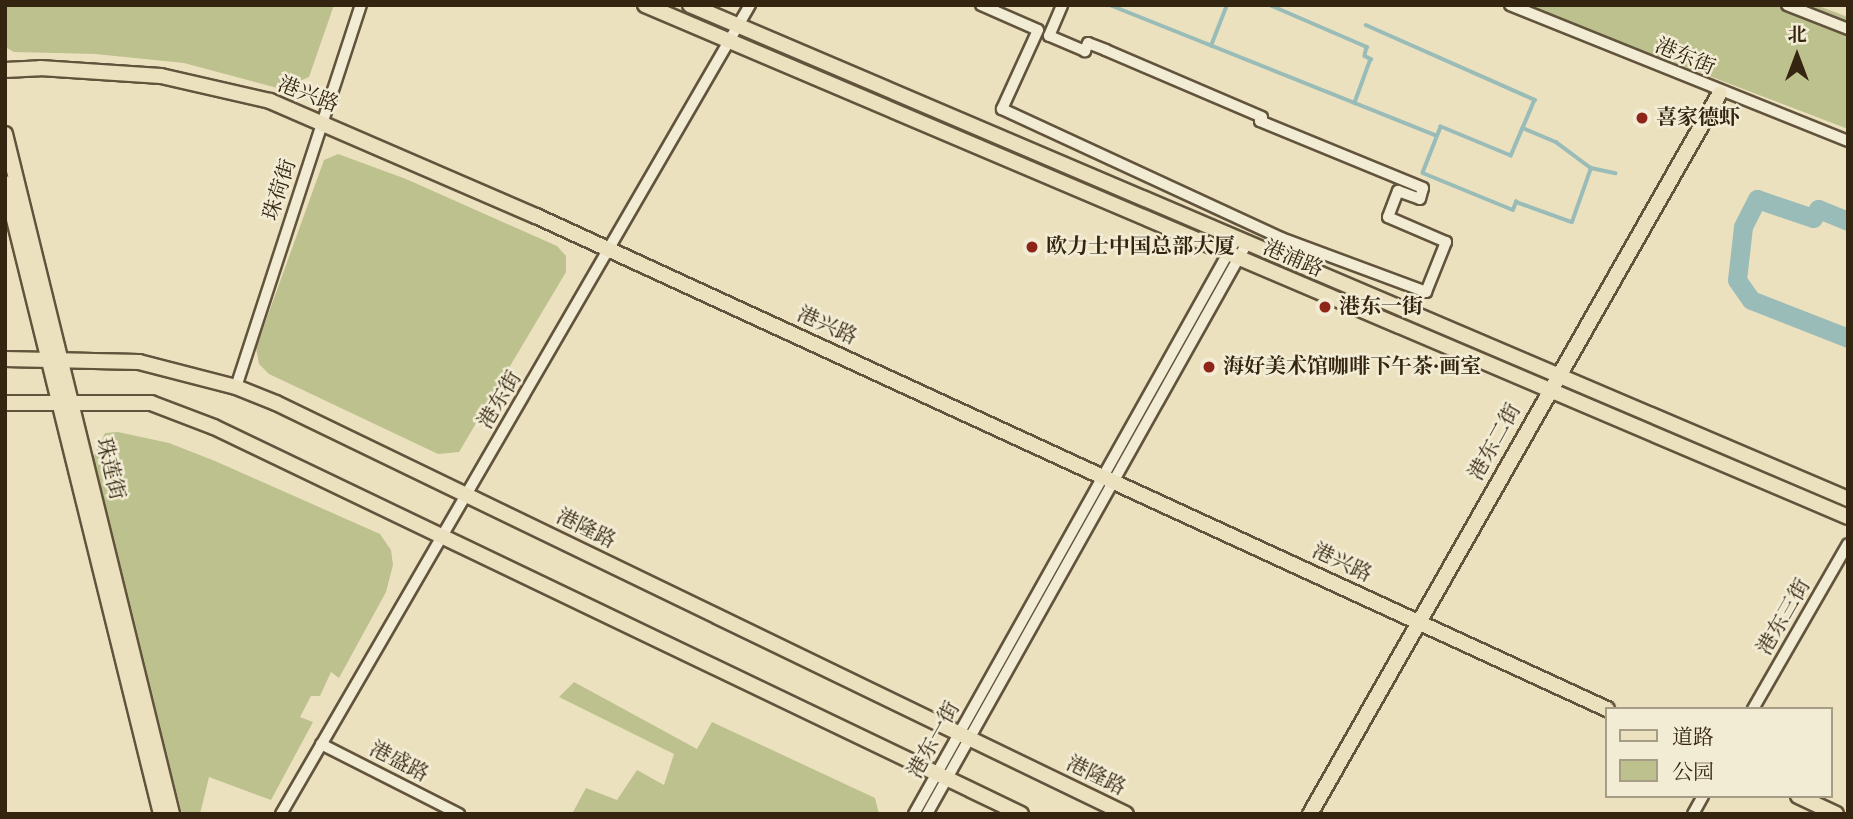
<!DOCTYPE html>
<html>
<head>
<meta charset="utf-8">
<style>
	body { margin:0 }
	#map { position:relative; width:1853px; height:819px; overflow:hidden; background:#ece1bf; font-family:Cardo,"Noto Serif SC",serif }
	div>[style] { position:absolute }
	.green>* { inset:0; background:#bdc18e }
	.stream>* { height:3.5px; margin:-1.75px; padding:0 1.75px; transform-origin:1.75px; border-radius:1.75px; background:#9abcb8 }
	.river>* { height:19px; margin:-9.5px; padding:0 9.5px; transform-origin:9.5px; border-radius:9.5px; background:#9abcb8 }
	.roads { filter:drop-shadow(2px 0 #62543c) drop-shadow(-2px 0 #62543c) drop-shadow(0 2px #62543c) drop-shadow(0 -2px #62543c) }
	.minor>* { height:10px; margin:-5px; padding:0 5px; transform-origin:5px; border-radius:5px; background:#f3ecd5 }
	.major>* { height:14px; margin:-7px; padding:0 7px; transform-origin:7px; border-radius:7px; background:#ece1bf }
	.dots>* { width:19px; height:19px; translate:-50% -50%; box-sizing:border-box; border:4px solid #f3ecd5; border-radius:50% }
	span { translate:-50% -50%; white-space:nowrap; text-align:center; line-height:1.15; -webkit-text-stroke:5px #f3ecd5; paint-order:stroke }
	.street-label { font-size:21px; color:#342510 }
	.poi-label { font-size:21px; color:#342510; font-weight:700 }
	.left { translate:0 -50%; text-align:left }
	.frame { position:absolute; inset:0; border:7px solid #342510; pointer-events:none }
	.legend { position:absolute; left:1605px; top:707px; width:228px; height:91px; box-sizing:border-box; background:#f3ecd5; border:2px solid #a79c86; margin:0; padding:9px 12px; list-style:none; font-size:21px; color:#342510 }
	.legend li { display:flex; align-items:center; gap:14px; height:35px }
	.legend b { width:35px; border:2px solid #a79c86 }
	.north { position:absolute; left:1762px; top:21px; width:70px; height:70px; -webkit-text-stroke:5px #f3ecd5; paint-order:stroke; rotate:0deg; font-size:19px; font-weight:700; line-height:28px; text-align:center; color:#342510 }
	.north::after { content:''; display:block; margin:auto; width:24px; height:32px; background:#342510; clip-path:polygon(50% 0,100% 100%,50% 72%,0 100%) }
</style>
</head>
<body>
<div id="map">
	<div class="green">
		<div style="clip-path:polygon(5px 5px,334px 5px,309px 77px,281px 89px,184px 63px,95px 54px,14px 52px,5px 47px)"></div>
		<div style="clip-path:polygon(1523px 5px,1816px 5px,1848px 17px,1848px 129px)"></div>
		<div style="clip-path:polygon(338px 154px,406px 179px,557px 246px,566px 256px,566px 272px,459px 452px,438px 454px,269px 374px,259px 364px,256px 348px,324px 160px)"></div>
		<div style="clip-path:polygon(118px 432px,169px 443px,215px 461px,380px 534px,391px 550px,393px 565px,386px 592px,339px 678px,331px 672px,320px 696px,311px 696px,300px 717px,313px 722px,271px 800px,209px 777px,200px 814px,182px 814px,90px 464px,105px 433px)"></div>
		<div style="clip-path:polygon(574px 682px,697px 749px,712px 722px,875px 798px,879px 814px,572px 814px,586px 788px,617px 800px,637px 770px,664px 785px,674px 754px,559px 697px)"></div>
	</div>
	<div class="stream">
		<div style="left:1110px;top:5px;width:352px;rotate:21.8deg"></div>
		<div style="left:1270px;top:5px;width:106px;rotate:23.4deg"></div>
		<div style="left:1367px;top:47px;width:9px;rotate:103deg"></div>
		<div style="left:1365px;top:56px;width:7px;rotate:27deg"></div>
		<div style="left:1371px;top:59px;width:47px;rotate:110deg"></div>
		<div style="left:1366px;top:25px;width:185px;rotate:23.9deg"></div>
		<div style="left:1535px;top:100px;width:30px;rotate:113deg"></div>
		<div style="left:1523px;top:128px;width:36px;rotate:23deg"></div>
		<div style="left:1556px;top:142px;width:44px;rotate:36.6deg"></div>
		<div style="left:1591px;top:168px;width:25px;rotate:12deg"></div>
		<div style="left:1211px;top:46px;width:44px;rotate:-68.7deg"></div>
		<div style="left:1523px;top:128px;width:30px;rotate:113deg"></div>
		<div style="left:1511px;top:156px;width:76px;rotate:-157.5deg"></div>
		<div style="left:1441px;top:127px;width:49px;rotate:111.4deg"></div>
		<div style="left:1423px;top:173px;width:97px;rotate:22.3deg"></div>
		<div style="left:1513px;top:210px;width:9px;rotate:-69deg"></div>
		<div style="left:1516px;top:202px;width:59px;rotate:19.7deg"></div>
		<div style="left:1572px;top:222px;width:57px;rotate:-70.6deg"></div>
	</div>
	<div class="river">
		<div style="left:1848px;top:221px;width:32px;rotate:-158deg"></div>
		<div style="left:1818px;top:209px;width:10px;rotate:119deg"></div>
		<div style="left:1813px;top:218px;width:59px;rotate:-161.3deg"></div>
		<div style="left:1757px;top:199px;width:31px;rotate:117deg"></div>
		<div style="left:1743px;top:227px;width:53px;rotate:96.5deg"></div>
		<div style="left:1737px;top:280px;width:24px;rotate:55deg"></div>
		<div style="left:1751px;top:300px;width:104px;rotate:21.4deg"></div>
	</div>
	<div class="roads">
		<div class="minor">
			<div style="left:981px;top:5px;width:62px;rotate:23.7deg"></div>
			<div style="left:1038px;top:30px;width:87px;rotate:114.5deg"></div>
			<div style="left:1002px;top:109px;width:307px;rotate:24.8deg"></div>
			<div style="left:1281px;top:238px;width:155px;rotate:20.4deg"></div>
			<div style="left:1426px;top:292px;width:54px;rotate:-68.2deg"></div>
			<div style="left:1446px;top:242px;width:63px;rotate:-156.7deg"></div>
			<div style="left:1388px;top:217px;width:28px;rotate:-69deg"></div>
			<div style="left:1398px;top:191px;width:23px;rotate:20deg"></div>
			<div style="left:1420px;top:199px;width:11px;rotate:-75deg"></div>
			<div style="left:1423px;top:188px;width:176px;rotate:-157.7deg"></div>
			<div style="left:1260px;top:121px;width:4px;rotate:-63deg"></div>
			<div style="left:1262px;top:117px;width:170px;rotate:-156.8deg"></div>
			<div style="left:1106px;top:50px;width:19px;rotate:-159deg"></div>
			<div style="left:1088px;top:43px;width:9px;rotate:111deg"></div>
			<div style="left:1085px;top:51px;width:39px;rotate:-157deg"></div>
			<div style="left:1049px;top:36px;width:34px;rotate:-67deg"></div>
			<div style="left:1510px;top:5px;width:364px;rotate:21.9deg"></div>
			<div style="left:1787px;top:5px;width:66px;rotate:21.5deg"></div>
			<div style="left:236px;top:387px;width:402px;rotate:-71.9deg"></div>
			<div style="left:1753px;top:709px;width:190px;rotate:-60.1deg"></div>
			<div style="left:321px;top:744px;width:155px;rotate:26.9deg"></div>
			<div style="left:281px;top:814px;width:935px;rotate:-59.9deg"></div>
			<div style="left:914px;top:814px;width:659px;rotate:-60.75deg"></div>
			<div style="left:1236px;top:239px;width:5px;rotate:11deg"></div>
			<div style="left:1241px;top:240px;width:7px;rotate:27deg"></div>
			<div style="left:1247px;top:243px;width:655px;rotate:119.27deg"></div>
			<div style="left:1693px;top:814px;width:21px;rotate:-61deg"></div>
		</div>
		<div class="major">
			<div style="left:645px;top:5px;width:1307px;rotate:23.05deg"></div>
			<div style="left:690px;top:5px;width:1259px;rotate:23.1deg"></div>
			<div style="left:5px;top:70px;width:35px;rotate:-3deg"></div>
			<div style="left:40px;top:68px;width:121px;rotate:3.8deg"></div>
			<div style="left:161px;top:76px;width:112px;rotate:12.9deg"></div>
			<div style="left:270px;top:101px;width:290px;rotate:23.4deg"></div>
			<div style="left:536px;top:216px;width:1179px;rotate:24.72deg"></div>
			<div style="left:5px;top:134px;width:700px;rotate:76.2deg"></div>
			<div style="left:5px;top:183px;width:650px;rotate:76.11deg"></div>
			<div style="left:5px;top:359px;width:134px;rotate:1.3deg"></div>
			<div style="left:139px;top:362px;width:100px;rotate:14.5deg"></div>
			<div style="left:236px;top:387px;width:43px;rotate:21.8deg"></div>
			<div style="left:276px;top:403px;width:944px;rotate:25.81deg"></div>
			<div style="left:5px;top:403px;width:146px"></div>
			<div style="left:151px;top:403px;width:67px;rotate:20.9deg"></div>
			<div style="left:214px;top:427px;width:895px;rotate:25.62deg"></div>
			<div style="left:1798px;top:796px;width:42px;rotate:25.3deg"></div>
			<div style="left:1310px;top:814px;width:829px;rotate:-60.38deg"></div>
		</div>
	</div>
	<div class="dots">
		<div style="left:1642px;top:118px;background:#8f2418"></div>
		<div style="left:1032px;top:247px;background:#8f2418"></div>
		<div style="left:1325px;top:307px;background:#8f2418"></div>
		<div style="left:1209px;top:367px;background:#8f2418"></div>
	</div>
	<div class="street-label">
		<span style="left:1685px;top:57px;rotate:23deg">港东街</span>
		<span style="left:308px;top:95px;rotate:21deg">港兴路</span>
		<span style="left:280px;top:190px;rotate:-72deg">珠荷街</span>
		<span style="left:1293px;top:259px;rotate:23deg">港浦路</span>
		<span style="left:827px;top:326px;rotate:24deg">港兴路</span>
		<span style="left:500px;top:400px;rotate:-59deg">港东街</span>
		<span style="left:1495px;top:442px;rotate:-61deg">港东二街</span>
		<span style="left:110px;top:469px;rotate:76deg">珠莲街</span>
		<span style="left:586px;top:529px;rotate:26deg">港隆路</span>
		<span style="left:1342px;top:563px;rotate:25deg">港兴路</span>
		<span style="left:1784px;top:617px;rotate:-60deg">港东三街</span>
		<span style="left:934px;top:740px;rotate:-61deg">港东一街</span>
		<span style="left:399px;top:762px;rotate:27deg">港盛路</span>
		<span style="left:1096px;top:776px;rotate:26deg">港隆路</span>
	</div>
	<div class="poi-label">
		<span class="left" style="left:1656px;top:118px">喜家德虾</span>
		<span class="left" style="left:1046px;top:247px">欧力士中国总部大厦</span>
		<span class="left" style="left:1339px;top:307px">港东一街</span>
		<span class="left" style="left:1223px;top:367px">海好美术馆咖啡下午茶·画室</span>
	</div>
	<div class="frame"></div>
	<ul class="legend">
	<li><b style="height:9px;background:#ece1bf"></b>道路</li>
	<li><b style="height:19px;background:#bdc18e"></b>公园</li>
	</ul>
	<div class="north">北</div>
</div>
</body>
</html>
